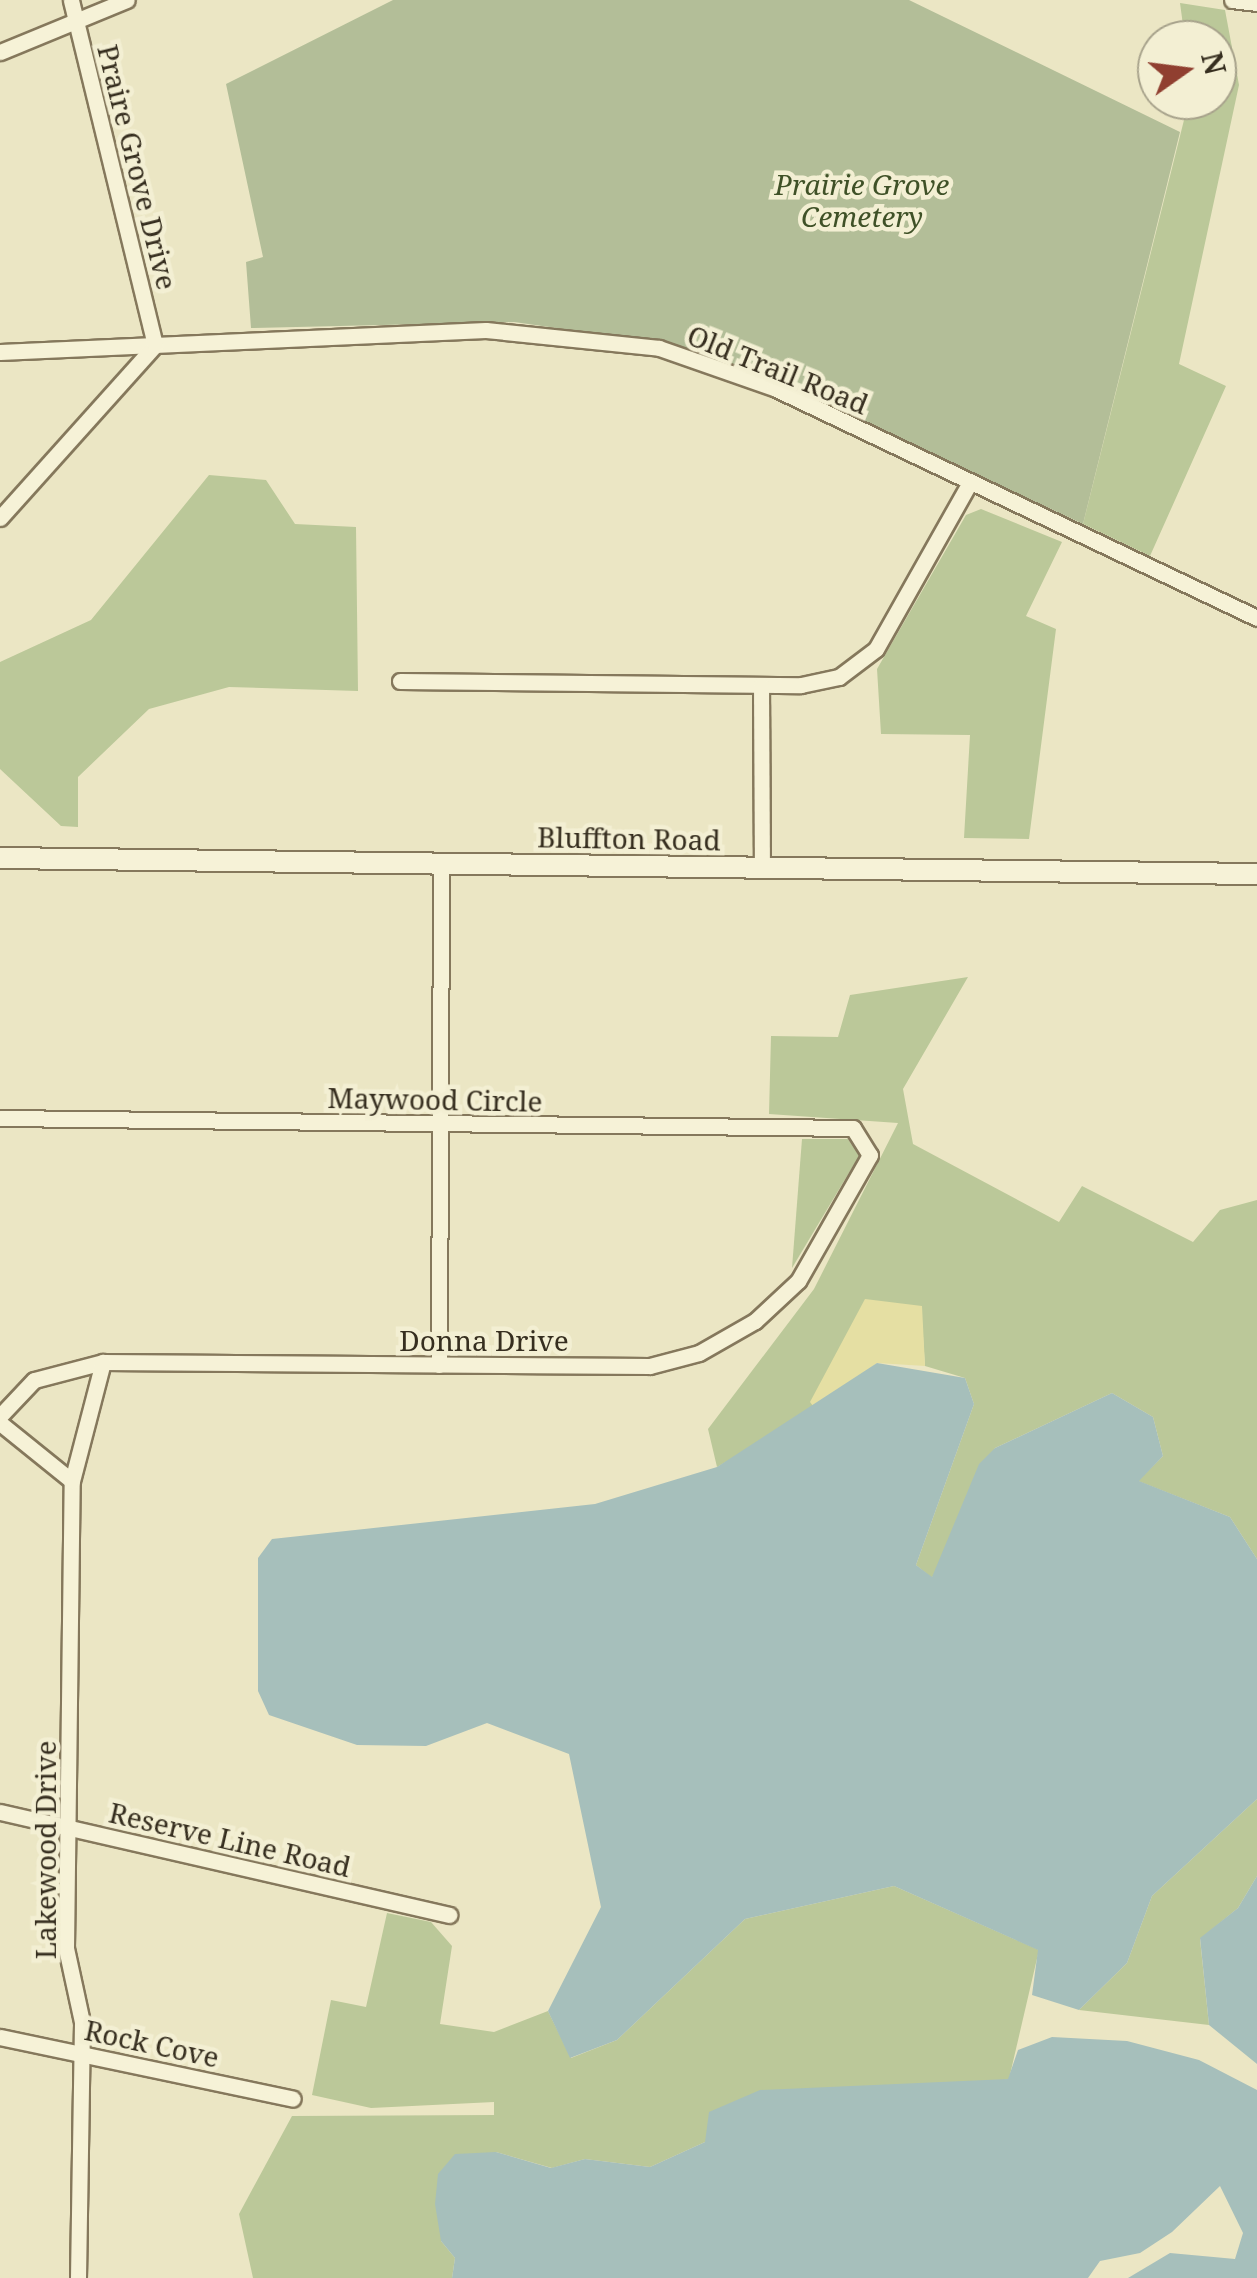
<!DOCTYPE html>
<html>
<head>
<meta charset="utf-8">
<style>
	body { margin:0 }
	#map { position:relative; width:1257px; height:2278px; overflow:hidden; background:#ebe6c4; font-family:"Noto Serif",serif }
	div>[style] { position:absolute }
	.green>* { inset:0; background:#bbc899 }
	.sand>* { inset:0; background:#e5dfa3 }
	.cemetery>* { inset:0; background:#b3be98 }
	.water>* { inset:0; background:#a6bfbb }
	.roads { filter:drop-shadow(2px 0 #85785c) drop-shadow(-2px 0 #85785c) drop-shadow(0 2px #85785c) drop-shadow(0 -2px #85785c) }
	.minor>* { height:15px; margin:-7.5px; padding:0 7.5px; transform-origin:7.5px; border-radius:7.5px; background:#f6f2d7 }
	.secondary>* { height:20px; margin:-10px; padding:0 10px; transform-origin:10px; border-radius:10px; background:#f6f2d7 }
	span { translate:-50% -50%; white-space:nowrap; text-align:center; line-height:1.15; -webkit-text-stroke:9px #f3efd3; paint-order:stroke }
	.street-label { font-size:28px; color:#362e1f }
	.park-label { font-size:28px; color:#3f5127; font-style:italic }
	.north { position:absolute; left:1137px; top:20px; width:100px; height:100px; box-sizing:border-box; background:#f3efd3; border:2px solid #a7a28b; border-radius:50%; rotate:76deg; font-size:28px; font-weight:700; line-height:40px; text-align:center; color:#362e1f }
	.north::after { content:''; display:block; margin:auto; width:35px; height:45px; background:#903f30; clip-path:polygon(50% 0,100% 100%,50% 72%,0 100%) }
</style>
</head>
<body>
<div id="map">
	<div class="green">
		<div style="clip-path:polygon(1180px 3px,1225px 10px,1239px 85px,1179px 364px,1226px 386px,1150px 556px,1083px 524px,1189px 100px,1217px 100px,1217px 40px,1185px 40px)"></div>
		<div style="clip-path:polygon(209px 475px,266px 480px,295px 524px,356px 527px,358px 691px,229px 687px,149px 709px,78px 777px,78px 827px,61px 826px,0 769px,0 662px,91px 620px)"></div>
		<div style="clip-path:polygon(981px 509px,1062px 542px,1026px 616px,1056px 629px,1029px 839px,964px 838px,970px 735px,881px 734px,877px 669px,966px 515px)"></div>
		<div style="clip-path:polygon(968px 977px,903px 1089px,913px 1144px,1059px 1222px,1082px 1186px,1193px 1242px,1220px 1210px,1257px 1200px,1257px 1559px,1230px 1517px,1138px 1481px,1163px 1456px,1153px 1417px,1112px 1393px,995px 1448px,932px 1578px,916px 1565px,974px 1404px,965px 1378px,925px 1366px,921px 1306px,811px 1402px,816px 1410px,717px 1467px,708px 1429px,814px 1289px,898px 1123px,769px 1114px,771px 1036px,838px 1037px,850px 995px)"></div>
		<div style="clip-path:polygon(802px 1139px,848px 1139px,859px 1156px,792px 1268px)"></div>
		<div style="clip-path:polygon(1257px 1799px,1257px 1876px,1238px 1908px,1200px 1939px,1209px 2025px,1079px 2010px,1127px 1963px,1152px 1896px)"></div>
		<div style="clip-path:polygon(894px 1886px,1039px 1950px,1009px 2079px,705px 2142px,650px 2167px,585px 2159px,552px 2168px,496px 2152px,441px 2241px,455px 2258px,452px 2278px,253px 2278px,239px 2214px,292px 2116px,494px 2115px,494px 2102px,371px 2108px,312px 2095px,331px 2000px,366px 2007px,387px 1913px,431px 1922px,452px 1946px,440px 2024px,494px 2032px,548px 2011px,571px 2058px,617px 2040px,745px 1919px)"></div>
	</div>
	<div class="sand">
		<div style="clip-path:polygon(865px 1299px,922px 1306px,925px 1366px,877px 1363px,816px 1410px,810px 1402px)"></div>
	</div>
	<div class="cemetery">
		<div style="clip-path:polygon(393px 0,909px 0,1180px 132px,1083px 524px,794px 389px,669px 344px,514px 322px,251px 328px,246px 262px,263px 257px,226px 84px)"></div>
	</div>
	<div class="water">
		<div style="clip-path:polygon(877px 1363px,965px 1378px,974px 1404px,916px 1565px,932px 1577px,979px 1464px,995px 1448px,1112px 1393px,1153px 1417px,1163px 1456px,1139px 1481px,1230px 1517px,1257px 1559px,1257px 1799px,1152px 1896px,1127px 1963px,1079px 2010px,1032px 1995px,1038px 1950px,894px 1886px,745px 1919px,617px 2040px,570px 2058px,548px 2011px,601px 1907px,569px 1754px,487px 1723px,426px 1746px,357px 1745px,269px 1715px,258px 1691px,258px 1558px,272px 1539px,595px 1504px,717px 1467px)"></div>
		<div style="clip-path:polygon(1257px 1876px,1257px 2064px,1209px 2025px,1200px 1938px,1238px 1908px)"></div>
		<div style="clip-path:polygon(1052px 2037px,1127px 2041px,1199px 2060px,1257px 2090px,1257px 2278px,1128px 2278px,1170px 2253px,1235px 2259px,1243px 2233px,1220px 2186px,1172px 2232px,1140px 2253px,1100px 2261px,1088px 2278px,452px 2278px,455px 2258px,441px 2241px,435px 2204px,438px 2174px,455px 2154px,496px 2152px,551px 2168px,585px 2159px,650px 2167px,705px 2142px,709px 2112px,760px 2090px,1008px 2079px,1018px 2050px)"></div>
	</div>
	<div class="roads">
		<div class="minor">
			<div style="left:1232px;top:0;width:25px;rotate:7deg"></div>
			<div style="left:0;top:52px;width:137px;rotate:-22.3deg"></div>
			<div style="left:0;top:352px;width:486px;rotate:-2.6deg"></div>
			<div style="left:486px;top:330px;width:174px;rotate:5.9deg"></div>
			<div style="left:659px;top:348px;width:122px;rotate:19.2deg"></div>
			<div style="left:774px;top:388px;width:535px;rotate:25.46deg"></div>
			<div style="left:0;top:518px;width:232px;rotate:-48.1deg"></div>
			<div style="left:155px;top:345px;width:355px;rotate:-103.7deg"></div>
			<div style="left:400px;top:681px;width:401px;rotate:0.6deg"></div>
			<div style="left:801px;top:685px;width:39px;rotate:-12deg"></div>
			<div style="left:839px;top:677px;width:46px;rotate:-37.1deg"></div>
			<div style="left:876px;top:649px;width:189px;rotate:-60.6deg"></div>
			<div style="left:761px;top:685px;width:182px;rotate:89.7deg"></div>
			<div style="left:0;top:1118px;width:853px;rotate:0.67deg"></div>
			<div style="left:853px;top:1128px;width:32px;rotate:58deg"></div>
			<div style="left:870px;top:1155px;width:145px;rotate:119.7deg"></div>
			<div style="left:798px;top:1281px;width:59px;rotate:137.1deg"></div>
			<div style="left:755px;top:1321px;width:64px;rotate:150.3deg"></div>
			<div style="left:699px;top:1353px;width:51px;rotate:165.1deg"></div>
			<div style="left:650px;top:1366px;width:547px;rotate:-179.58deg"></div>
			<div style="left:103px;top:1362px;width:71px;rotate:165.4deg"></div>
			<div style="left:34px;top:1380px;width:50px;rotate:133.4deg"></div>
			<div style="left:439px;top:1365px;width:502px;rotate:-89.77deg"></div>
			<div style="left:0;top:1423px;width:92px;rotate:38.9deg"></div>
			<div style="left:0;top:1812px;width:461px;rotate:12.9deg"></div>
			<div style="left:0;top:2037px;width:299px;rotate:11.9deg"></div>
			<div style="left:78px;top:2278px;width:256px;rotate:-89.1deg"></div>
			<div style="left:82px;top:2022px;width:76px;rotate:-102.2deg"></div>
			<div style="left:66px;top:1948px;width:467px;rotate:-89.3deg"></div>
			<div style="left:72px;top:1481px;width:123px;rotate:-75.4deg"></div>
		</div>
		<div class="secondary">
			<div style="left:0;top:858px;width:1257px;rotate:0.73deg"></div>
		</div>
	</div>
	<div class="street-label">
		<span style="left:138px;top:167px;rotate:76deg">Praire Grove Drive</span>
		<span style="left:778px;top:369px;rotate:22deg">Old Trail Road</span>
		<span style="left:629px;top:838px;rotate:1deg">Bluffton Road</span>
		<span style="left:435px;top:1099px;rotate:1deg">Maywood Circle</span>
		<span style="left:484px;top:1340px">Donna Drive</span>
		<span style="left:230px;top:1839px;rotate:13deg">Reserve Line Road</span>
		<span style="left:45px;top:1850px;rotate:-90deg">Lakewood Drive</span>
		<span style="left:152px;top:2043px;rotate:12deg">Rock Cove</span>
	</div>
	<div class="park-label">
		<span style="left:862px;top:200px">Prairie Grove<br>Cemetery</span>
	</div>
	<div class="north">N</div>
</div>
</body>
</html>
